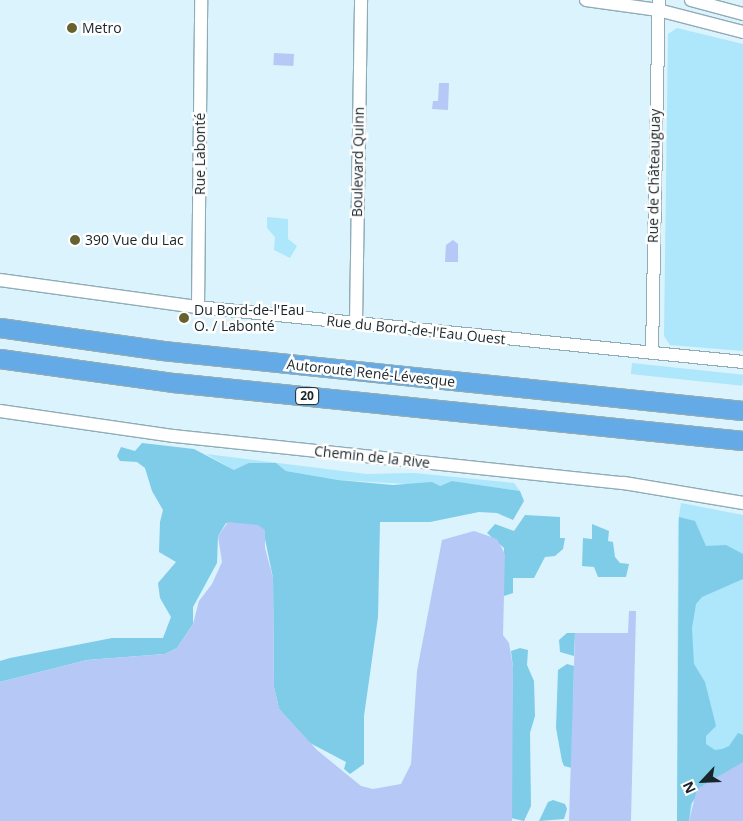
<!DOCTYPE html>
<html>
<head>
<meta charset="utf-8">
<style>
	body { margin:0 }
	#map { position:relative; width:743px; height:821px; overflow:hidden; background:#daf3fc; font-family:"Open Sans",sans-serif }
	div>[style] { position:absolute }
	.green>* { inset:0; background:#aee6fb; transform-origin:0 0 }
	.forest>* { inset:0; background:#7ecce7 }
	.water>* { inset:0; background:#b6c8f6; transform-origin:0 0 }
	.roads { filter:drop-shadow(1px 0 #8facb7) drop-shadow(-1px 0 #8facb7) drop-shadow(0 1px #8facb7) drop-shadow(0 -1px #8facb7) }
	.minor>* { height:12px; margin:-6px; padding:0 6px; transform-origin:6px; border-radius:6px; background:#fff }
	.highway>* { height:18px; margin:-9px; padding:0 9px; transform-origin:9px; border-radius:9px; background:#63aae6 }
	.dots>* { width:14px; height:14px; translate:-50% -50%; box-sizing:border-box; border:2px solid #fff; border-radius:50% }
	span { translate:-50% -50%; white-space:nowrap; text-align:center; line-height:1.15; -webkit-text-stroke:5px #fff; paint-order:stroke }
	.shield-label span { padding:1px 4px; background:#fff; border:1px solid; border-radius:4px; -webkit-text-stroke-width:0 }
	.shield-label { font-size:12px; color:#192529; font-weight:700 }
	.poi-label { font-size:14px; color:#192529 }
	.left { translate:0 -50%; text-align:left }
	.street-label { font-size:14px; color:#192529 }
	.north { position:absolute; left:678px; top:756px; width:50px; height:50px; -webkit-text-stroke:4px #fff; paint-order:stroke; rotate:245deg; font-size:14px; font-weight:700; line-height:20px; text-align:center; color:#192529 }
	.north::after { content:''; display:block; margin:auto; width:18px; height:22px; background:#192529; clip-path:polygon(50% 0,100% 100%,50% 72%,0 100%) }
</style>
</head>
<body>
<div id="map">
	<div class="green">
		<div style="clip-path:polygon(677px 28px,743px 44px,743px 351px,670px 345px,664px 336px,668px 34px)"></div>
		<div style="clip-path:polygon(267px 217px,288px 219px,288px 239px,297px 246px,290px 258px,274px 250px,275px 237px,267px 228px)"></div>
		<div style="left:632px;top:363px;width:112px;height:11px;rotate:6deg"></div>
		<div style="clip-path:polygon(206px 454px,366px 474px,414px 473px,514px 483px,520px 491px,452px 481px,440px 486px,338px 480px,286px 471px,276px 463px,234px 470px)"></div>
		<div style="clip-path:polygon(681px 503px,743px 515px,743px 762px,694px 794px,689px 821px,677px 821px,678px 522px)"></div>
	</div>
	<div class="forest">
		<div style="clip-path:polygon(142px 443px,194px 449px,234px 470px,249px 463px,276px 463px,286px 471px,338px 480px,393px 485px,432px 482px,440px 486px,452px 481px,520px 491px,524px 501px,513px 520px,497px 513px,479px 512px,430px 522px,380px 522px,378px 617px,364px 716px,364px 764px,350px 774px,344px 769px,346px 762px,310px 743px,279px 709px,274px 687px,273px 578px,265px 539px,238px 524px,226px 523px,218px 536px,217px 563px,193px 607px,193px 624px,177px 648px,165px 654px,87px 660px,0 682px,0 661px,10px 658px,112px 638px,163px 638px,171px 617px,160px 598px,158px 583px,176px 562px,159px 552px,160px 522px,163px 510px,152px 491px,145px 468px,137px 462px,120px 461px,117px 456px,121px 447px,135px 451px)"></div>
		<div style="clip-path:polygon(525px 515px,560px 517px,560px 538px,565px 538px,563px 549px,555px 556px,545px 557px,534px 578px,513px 578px,513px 593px,504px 596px,504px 548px,487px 533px,495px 524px,514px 531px)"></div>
		<div style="clip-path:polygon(679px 517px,695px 521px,706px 546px,726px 545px,743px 554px,743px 579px,702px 597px,696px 604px,692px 628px,694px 664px,705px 682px,716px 726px,706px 736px,706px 744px,715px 750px,722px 749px,729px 746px,738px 733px,743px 735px,743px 762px,726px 775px,710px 779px,691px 804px,689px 821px,677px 821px)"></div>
		<div style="clip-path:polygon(592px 524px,609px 531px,608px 541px,613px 542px,615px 557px,620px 563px,629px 564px,626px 577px,598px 577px,594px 567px,582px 566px,583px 538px,592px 539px)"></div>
		<div style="clip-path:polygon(567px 633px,575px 633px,574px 656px,560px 652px,559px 640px)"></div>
		<div style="clip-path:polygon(520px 648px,528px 650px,527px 665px,534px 681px,535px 716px,530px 733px,531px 806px,524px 821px,511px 818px,510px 813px,513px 667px,511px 651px)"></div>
		<div style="clip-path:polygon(567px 664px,574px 666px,572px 768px,564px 766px,562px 761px,556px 728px,558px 670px)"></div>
		<div style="clip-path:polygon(553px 800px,565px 804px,567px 809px,564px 819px,539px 821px,548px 802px)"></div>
	</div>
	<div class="water">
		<div style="left:274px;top:53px;width:20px;height:12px;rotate:3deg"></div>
		<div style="clip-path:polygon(439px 83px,449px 83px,448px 110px,432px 109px,433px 101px,438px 101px)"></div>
		<div style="clip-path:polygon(453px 240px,458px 244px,458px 262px,445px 262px,446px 245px)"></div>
		<div style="clip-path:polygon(228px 522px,258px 525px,265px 530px,265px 548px,273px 578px,274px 687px,279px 709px,317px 750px,361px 786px,373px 789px,401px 784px,411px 764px,417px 671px,442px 540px,474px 531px,497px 539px,505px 554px,503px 635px,509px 643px,513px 667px,512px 821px,0 821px,0 682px,87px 660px,165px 654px,177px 648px,193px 624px,199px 601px,212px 584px,222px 562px,218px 536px)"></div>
		<div style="clip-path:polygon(629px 611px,636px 611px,631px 821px,569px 821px,575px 633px,628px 633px)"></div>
		<div style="clip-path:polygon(743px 762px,743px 821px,689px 821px,697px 789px)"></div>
	</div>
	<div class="roads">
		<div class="minor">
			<div style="left:586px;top:0;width:73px;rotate:7.9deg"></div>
			<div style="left:658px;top:10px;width:88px;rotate:14.5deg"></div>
			<div style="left:691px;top:0;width:54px;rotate:15.1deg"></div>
			<div style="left:0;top:280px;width:200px;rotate:7.8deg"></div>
			<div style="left:198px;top:307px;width:548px;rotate:5.76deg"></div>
			<div style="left:198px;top:307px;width:307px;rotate:-89.4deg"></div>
			<div style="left:356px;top:323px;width:323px;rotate:-89.1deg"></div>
			<div style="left:652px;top:353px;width:353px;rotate:-88.9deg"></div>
			<div style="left:0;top:411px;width:176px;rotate:8.2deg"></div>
			<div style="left:174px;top:436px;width:452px;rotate:6deg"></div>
			<div style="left:624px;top:483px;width:121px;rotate:9.5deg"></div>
		</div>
		<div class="highway">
			<div style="left:0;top:328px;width:165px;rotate:8deg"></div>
			<div style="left:163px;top:351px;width:583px;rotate:5.91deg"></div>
			<div style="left:0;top:359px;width:176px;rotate:7.9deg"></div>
			<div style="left:174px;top:383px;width:572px;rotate:5.82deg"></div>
		</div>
	</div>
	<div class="dots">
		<div style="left:72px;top:28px;background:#66622f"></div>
		<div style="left:75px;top:240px;background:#66622f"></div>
		<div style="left:184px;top:318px;background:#66622f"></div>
	</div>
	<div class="shield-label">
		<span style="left:307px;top:396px">20</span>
	</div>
	<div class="poi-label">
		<span class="left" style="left:82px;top:28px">Metro</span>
		<span class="left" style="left:85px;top:240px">390 Vue du Lac</span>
		<span class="left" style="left:194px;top:318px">Du Bord-de-l'Eau<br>O. / Labonté</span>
	</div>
	<div class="street-label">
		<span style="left:200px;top:154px;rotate:-90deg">Rue Labonté</span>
		<span style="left:358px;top:162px;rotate:-89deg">Boulevard Quinn</span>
		<span style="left:654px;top:176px;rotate:-89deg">Rue de Châteauguay</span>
		<span style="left:416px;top:330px;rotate:6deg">Rue du Bord-de-l'Eau Ouest</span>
		<span style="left:371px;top:373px;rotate:6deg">Autoroute René-Lévesque</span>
		<span style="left:372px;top:457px;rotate:6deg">Chemin de la Rive</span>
	</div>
	<div class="north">N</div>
</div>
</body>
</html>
